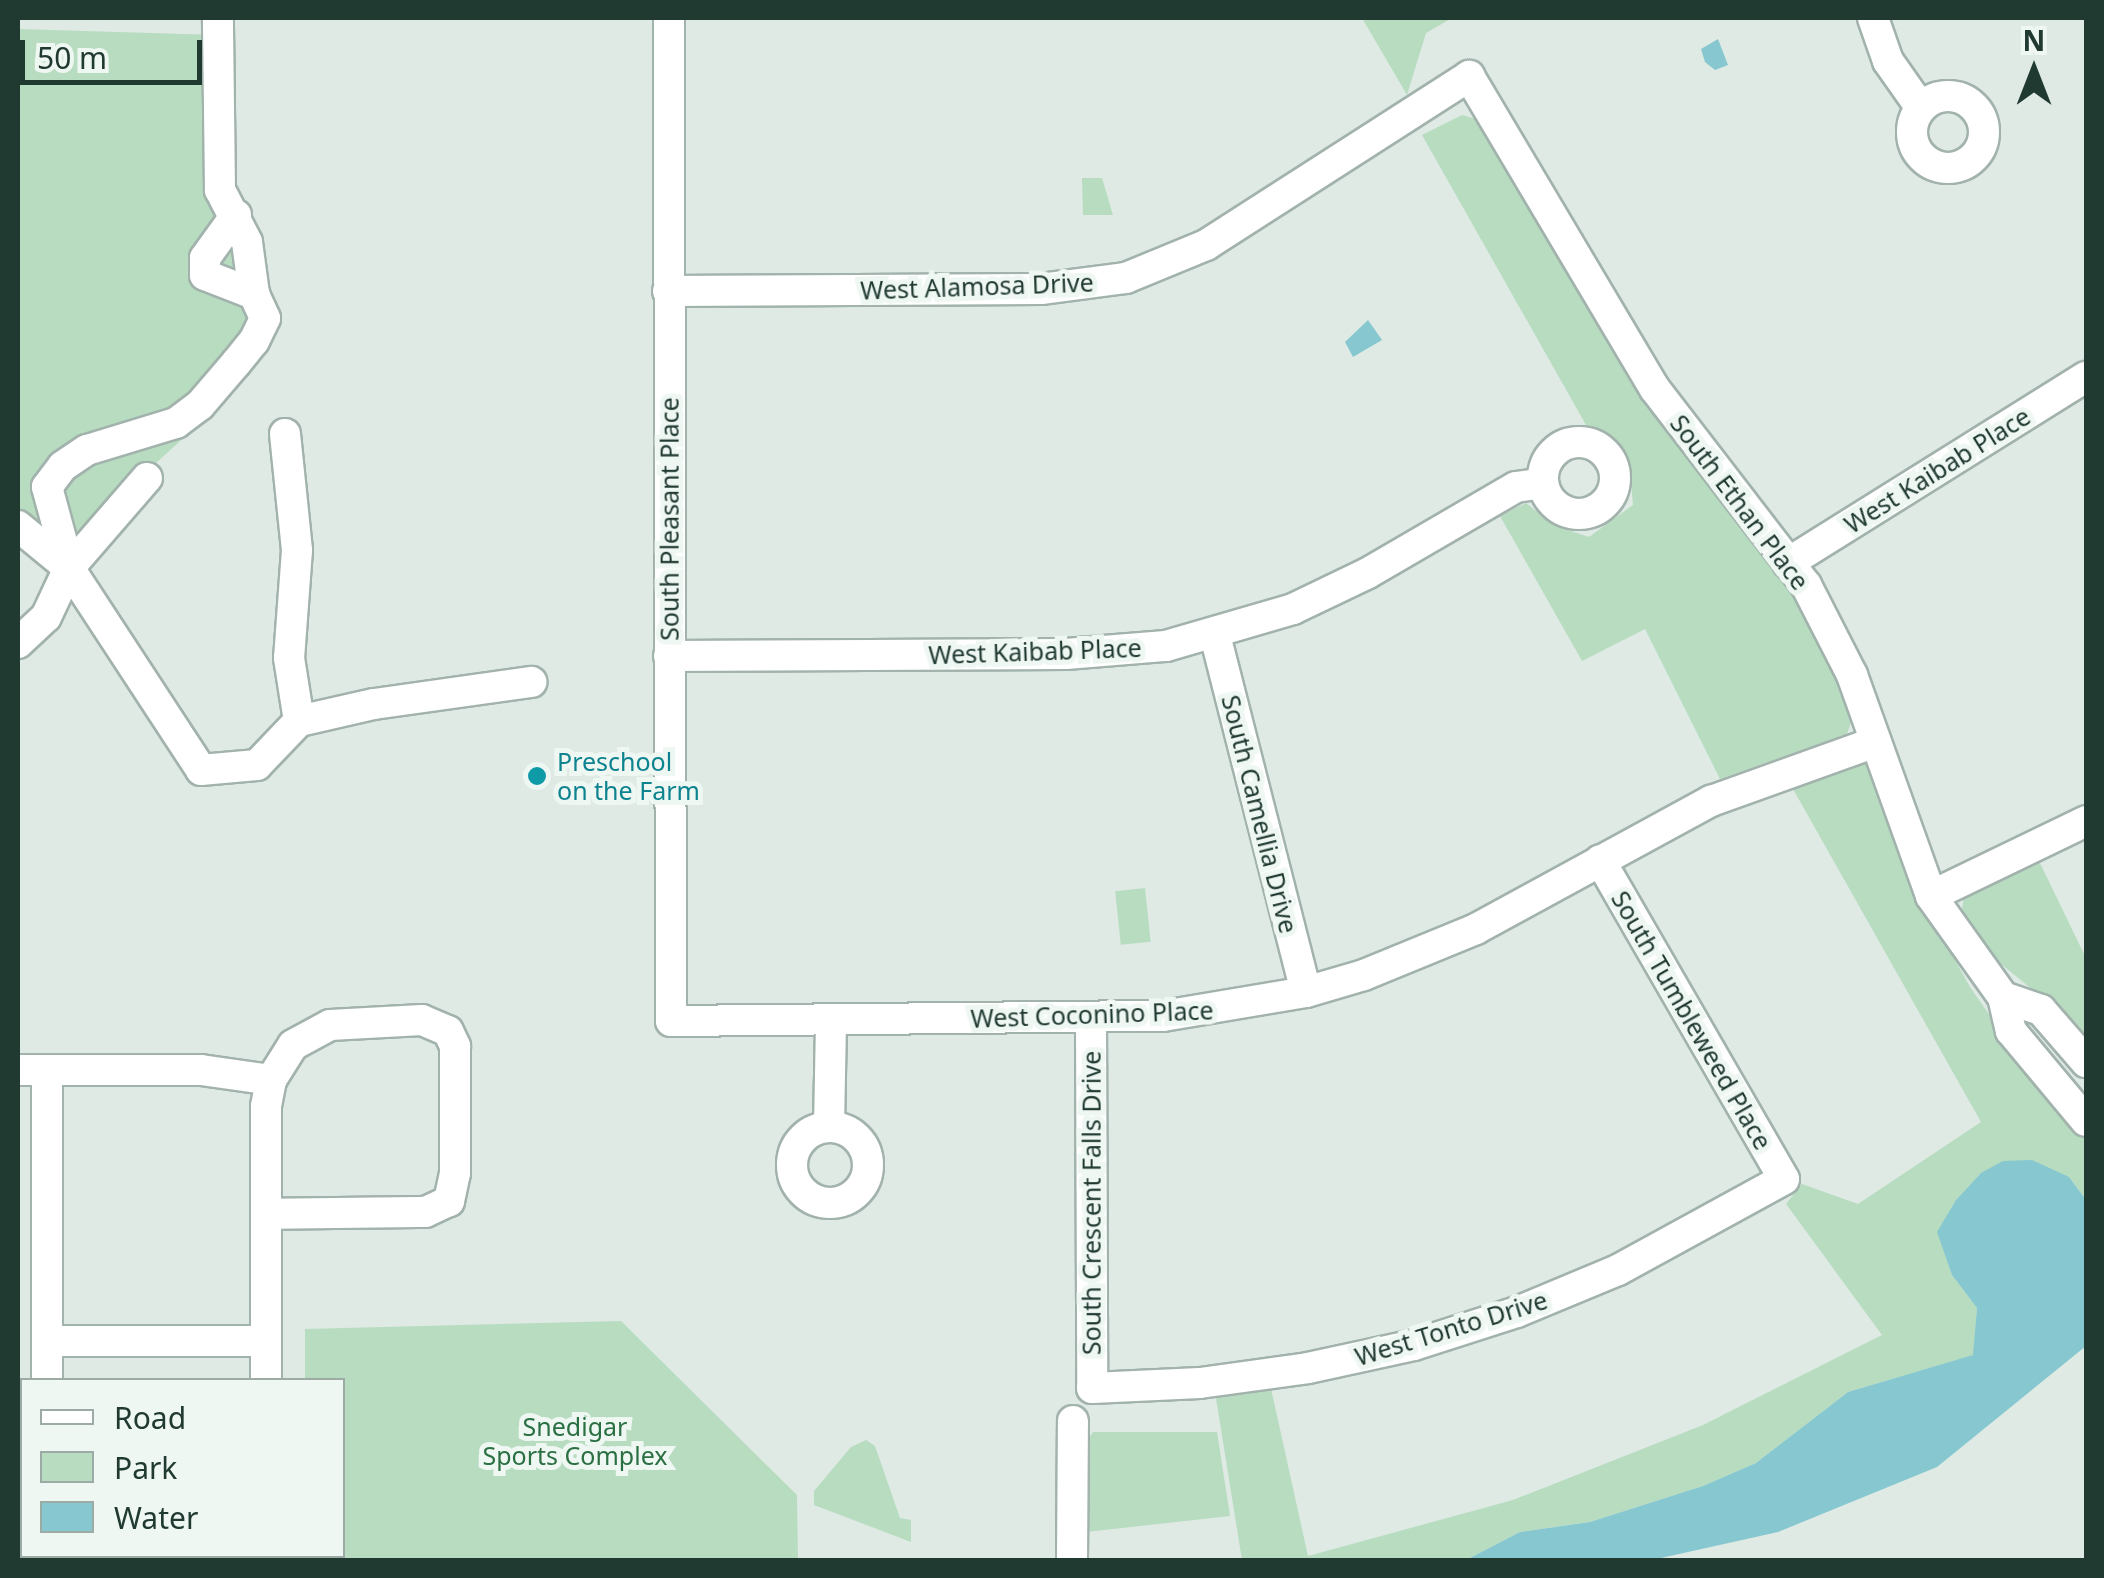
<!DOCTYPE html>
<html>
<head>
<meta charset="utf-8">
<style>
	body { margin:0 }
	#map { position:relative; width:2104px; height:1578px; overflow:hidden; background:#dfeae5; font-family:"Noto Sans",sans-serif }
	div>[style] { position:absolute }
	.green>* { inset:0; background:#b7dcc0; transform-origin:0 0 }
	.water>* { inset:0; background:#86c7d0 }
	.roads { filter:drop-shadow(2px 0 #a2b2ac) drop-shadow(-2px 0 #a2b2ac) drop-shadow(0 2px #a2b2ac) drop-shadow(0 -2px #a2b2ac) }
	.minor>* { height:30px; margin:-15px; padding:0 15px; transform-origin:15px; border-radius:15px; background:#fff }
	.minor>.ring { margin:-15px; padding:0; box-sizing:content-box; background:none; border:30px solid #fff; border-radius:50% }
	.dots>* { width:28px; height:28px; translate:-50% -50%; box-sizing:border-box; border:5px solid #eff7f3; border-radius:50% }
	span { translate:-50% -50%; white-space:nowrap; text-align:center; line-height:1.15; -webkit-text-stroke:10px #eff7f3; paint-order:stroke }
	.street-label { font-size:25px; color:#203a32 }
	.culture-label { font-size:25px; color:#0d838f }
	.left { translate:0 -50%; text-align:left }
	.park-label { font-size:25px; color:#2b7043 }
	.frame { position:absolute; inset:0; border:20px solid #203a32; pointer-events:none }
	.legend { position:absolute; left:20px; top:1378px; width:325px; height:180px; box-sizing:border-box; background:#eff7f3; border:2px solid #9caba6; margin:0; padding:12px 18px; list-style:none; font-size:30px; color:#203a32 }
	.legend li { display:flex; align-items:center; gap:20px; height:50px }
	.legend b { width:50px; border:2px solid #9caba6 }
	.north { position:absolute; left:1984px; top:20px; width:100px; height:100px; -webkit-text-stroke:8px #eff7f3; paint-order:stroke; rotate:0deg; font-size:28px; font-weight:700; line-height:40px; text-align:center; color:#203a32 }
	.north::after { content:''; display:block; margin:auto; width:35px; height:45px; background:#203a32; clip-path:polygon(50% 0,100% 100%,50% 72%,0 100%) }
	.scale { position:absolute; left:20px; top:40px; width:182px; height:45px; box-sizing:border-box; border:5px solid #203a32; border-top:0; padding-left:12px; font-size:30px; line-height:35px; white-space:nowrap; color:#203a32; -webkit-text-stroke:8px #eff7f3; paint-order:stroke }
</style>
</head>
<body>
<div id="map">
	<div class="green">
		<div style="clip-path:polygon(1362px 18px,1452px 18px,1426px 33px,1407px 95px)"></div>
		<div style="clip-path:polygon(18px 29px,218px 35px,220px 190px,265px 318px,221px 404px,145px 473px,63px 567px,18px 529px)"></div>
		<div style="clip-path:polygon(1462px 115px,1479px 120px,1676px 444px,1774px 561px,1824px 651px,1853px 716px,1847px 734px,1720px 779px,1645px 629px,1582px 661px,1500px 516px,1526px 503px,1555px 526px,1589px 537px,1633px 505px,1629px 462px,1607px 432px,1586px 425px,1422px 135px)"></div>
		<div style="clip-path:polygon(1082px 178px,1102px 178px,1113px 215px,1083px 215px)"></div>
		<div style="clip-path:polygon(1868px 761px,1911px 881px,1970px 987px,2018px 1056px,2086px 1140px,2086px 1200px,2069px 1177px,1981px 1173px,1956px 1200px,1938px 1232px,1952px 1275px,1977px 1308px,1974px 1355px,1848px 1392px,1756px 1463px,1703px 1486px,1590px 1522px,1520px 1532px,1466px 1560px,1242px 1560px,1215px 1392px,1270px 1384px,1308px 1556px,1513px 1500px,1703px 1425px,1882px 1335px,1786px 1204px,1802px 1184px,1858px 1204px,1981px 1122px,1793px 789px)"></div>
		<div style="clip-path:polygon(2038px 859px,2086px 958px,2086px 1046px,2046px 1001px,1989px 954px,1961px 915px,1964px 896px)"></div>
		<div style="left:1145px;top:888px;width:54px;height:30px;rotate:84deg"></div>
		<div style="clip-path:polygon(621px 1321px,797px 1495px,798px 1560px,303px 1560px,303px 1556px,342px 1556px,342px 1380px,305px 1380px,305px 1329px)"></div>
		<div style="clip-path:polygon(1093px 1432px,1217px 1432px,1230px 1516px,1086px 1532px,1086px 1442px)"></div>
		<div style="clip-path:polygon(866px 1440px,875px 1446px,900px 1518px,911px 1520px,911px 1542px,814px 1505px,814px 1491px,851px 1447px)"></div>
	</div>
	<div class="water">
		<div style="clip-path:polygon(1718px 39px,1728px 65px,1715px 70px,1705px 62px,1701px 49px)"></div>
		<div style="clip-path:polygon(1368px 320px,1382px 340px,1353px 357px,1345px 342px)"></div>
		<div style="clip-path:polygon(2032px 1160px,2069px 1177px,2086px 1200px,2086px 1346px,1937px 1467px,1778px 1532px,1652px 1560px,1466px 1560px,1520px 1532px,1590px 1522px,1703px 1486px,1756px 1463px,1848px 1392px,1973px 1355px,1977px 1308px,1952px 1275px,1937px 1232px,1956px 1200px,1981px 1173px,2003px 1161px)"></div>
	</div>
	<div class="roads">
		<div class="minor">
			<div style="left:669px;top:18px;width:1003px;rotate:89.89deg"></div>
			<div style="left:671px;top:1021px;width:492px;rotate:-0.6deg"></div>
			<div style="left:1163px;top:1016px;width:145px;rotate:-9.5deg"></div>
			<div style="left:1306px;top:992px;width:60px;rotate:-16.3deg"></div>
			<div style="left:1364px;top:975px;width:121px;rotate:-22.3deg"></div>
			<div style="left:1476px;top:929px;width:268px;rotate:-28.6deg"></div>
			<div style="left:1711px;top:801px;width:175px;rotate:-19.7deg"></div>
			<div style="left:1873px;top:18px;width:46px;rotate:70.8deg"></div>
			<div style="left:1888px;top:61px;width:57px;rotate:54.9deg"></div>
			<div class="ring" style="left:1912px;top:96px;width:42px;height:42px"></div>
			<div style="left:236px;top:215px;width:53px;rotate:125.8deg"></div>
			<div style="left:205px;top:258px;width:17px;rotate:90deg"></div>
			<div style="left:205px;top:275px;width:53px;rotate:21.2deg"></div>
			<div style="left:668px;top:291px;width:373px;rotate:-0.3deg"></div>
			<div style="left:1041px;top:289px;width:86px;rotate:-7.4deg"></div>
			<div style="left:1126px;top:278px;width:87px;rotate:-22.4deg"></div>
			<div style="left:1206px;top:245px;width:313px;rotate:-32.7deg"></div>
			<div style="left:1469px;top:76px;width:364px;rotate:59.3deg"></div>
			<div style="left:1655px;top:389px;width:247px;rotate:52.4deg"></div>
			<div style="left:1806px;top:585px;width:101px;rotate:62.9deg"></div>
			<div style="left:1852px;top:675px;width:235px;rotate:70.3deg"></div>
			<div style="left:1931px;top:896px;width:124px;rotate:54.5deg"></div>
			<div style="left:2003px;top:997px;width:35px;rotate:77deg"></div>
			<div style="left:2011px;top:1031px;width:117px;rotate:50.2deg"></div>
			<div style="left:285px;top:434px;width:117px;rotate:84.1deg"></div>
			<div style="left:297px;top:550px;width:108px;rotate:94.2deg"></div>
			<div style="left:289px;top:658px;width:64px;rotate:81deg"></div>
			<div class="ring" style="left:1543px;top:442px;width:42px;height:42px"></div>
			<div style="left:18px;top:526px;width:66px;rotate:39.5deg"></div>
			<div style="left:69px;top:568px;width:241px;rotate:56.8deg"></div>
			<div style="left:201px;top:770px;width:56px;rotate:-5.1deg"></div>
			<div style="left:257px;top:765px;width:61px;rotate:-46.3deg"></div>
			<div style="left:299px;top:721px;width:77px;rotate:-12.8deg"></div>
			<div style="left:374px;top:704px;width:159px;rotate:-8deg"></div>
			<div style="left:1788px;top:563px;width:351px;rotate:-32deg"></div>
			<div style="left:69px;top:568px;width:84px;rotate:-105.2deg"></div>
			<div style="left:47px;top:487px;width:26px;rotate:-53deg"></div>
			<div style="left:63px;top:466px;width:29px;rotate:-34deg"></div>
			<div style="left:87px;top:450px;width:93px;rotate:-16.9deg"></div>
			<div style="left:176px;top:423px;width:30px;rotate:-37deg"></div>
			<div style="left:200px;top:405px;width:55px;rotate:-49.4deg"></div>
			<div style="left:236px;top:363px;width:28px;rotate:-51deg"></div>
			<div style="left:254px;top:341px;width:25px;rotate:-64deg"></div>
			<div style="left:265px;top:318px;width:26px;rotate:-115deg"></div>
			<div style="left:254px;top:294px;width:52px;rotate:-97.7deg"></div>
			<div style="left:247px;top:242px;width:59px;rotate:-117.4deg"></div>
			<div style="left:220px;top:190px;width:172px;rotate:-90.7deg"></div>
			<div style="left:1215px;top:635px;width:368px;rotate:75.7deg"></div>
			<div style="left:18px;top:643px;width:38px;rotate:-43deg"></div>
			<div style="left:46px;top:617px;width:54px;rotate:-64.9deg"></div>
			<div style="left:69px;top:568px;width:119px;rotate:-49.1deg"></div>
			<div style="left:669px;top:656px;width:397px;rotate:-0.3deg"></div>
			<div style="left:1066px;top:654px;width:100px;rotate:-4.6deg"></div>
			<div style="left:1166px;top:646px;width:132px;rotate:-16.2deg"></div>
			<div style="left:1293px;top:609px;width:83px;rotate:-25.6deg"></div>
			<div style="left:1368px;top:573px;width:171px;rotate:-30.2deg"></div>
			<div style="left:1516px;top:487px;width:27px;rotate:-8deg"></div>
			<div style="left:1931px;top:896px;width:172px;rotate:-25.8deg"></div>
			<div style="left:2003px;top:997px;width:40px;rotate:18.9deg"></div>
			<div style="left:2041px;top:1010px;width:69px;rotate:49.1deg"></div>
			<div style="left:1091px;top:1019px;width:369px;rotate:89.8deg"></div>
			<div style="left:1092px;top:1388px;width:108px;rotate:-2.7deg"></div>
			<div style="left:1200px;top:1383px;width:109px;rotate:-7.9deg"></div>
			<div style="left:1308px;top:1368px;width:108px;rotate:-12.2deg"></div>
			<div style="left:1414px;top:1345px;width:108px;rotate:-17.8deg"></div>
			<div style="left:1517px;top:1312px;width:109px;rotate:-22.6deg"></div>
			<div style="left:1618px;top:1270px;width:189px;rotate:-28.7deg"></div>
			<div style="left:1784px;top:1179px;width:368px;rotate:-120deg"></div>
			<div style="left:18px;top:1070px;width:183px"></div>
			<div style="left:201px;top:1070px;width:71px;rotate:8.1deg"></div>
			<div style="left:47px;top:1070px;width:310px;rotate:90deg"></div>
			<div class="ring" style="left:792px;top:1127px;width:46px;height:46px"></div>
			<div style="left:829px;top:1127px;width:107px;rotate:-88.9deg"></div>
			<div style="left:47px;top:1341px;width:218px"></div>
			<div style="left:266px;top:1380px;width:274px;rotate:-90deg"></div>
			<div style="left:266px;top:1106px;width:26px;rotate:-79deg"></div>
			<div style="left:271px;top:1080px;width:41px;rotate:-57.8deg"></div>
			<div style="left:293px;top:1045px;width:42px;rotate:-28.4deg"></div>
			<div style="left:330px;top:1025px;width:92px;rotate:-3.1deg"></div>
			<div style="left:422px;top:1020px;width:28px;rotate:23deg"></div>
			<div style="left:448px;top:1031px;width:17px;rotate:65deg"></div>
			<div style="left:455px;top:1046px;width:127px;rotate:90deg"></div>
			<div style="left:455px;top:1173px;width:29px;rotate:102deg"></div>
			<div style="left:449px;top:1201px;width:26px;rotate:155deg"></div>
			<div style="left:425px;top:1212px;width:158px;rotate:179.3deg"></div>
			<div style="left:48px;top:1556px;width:4px;rotate:90deg"></div>
			<div style="left:266px;top:1556px;width:4px;rotate:90deg"></div>
			<div style="left:1072px;top:1559px;width:138px;rotate:-89.6deg"></div>
		</div>
	</div>
	<div class="dots">
		<div style="left:537px;top:776px;background:#0f9aa8"></div>
	</div>
	<div class="street-label">
		<span style="left:977px;top:286px;rotate:-2deg">West Alamosa Drive</span>
		<span style="left:1937px;top:470px;rotate:-32deg">West Kaibab Place</span>
		<span style="left:1740px;top:502px;rotate:53deg">South Ethan Place</span>
		<span style="left:669px;top:519px;rotate:-90deg">South Pleasant Place</span>
		<span style="left:1035px;top:651px;rotate:-2deg">West Kaibab Place</span>
		<span style="left:1260px;top:814px;rotate:76deg">South Camellia Drive</span>
		<span style="left:1092px;top:1014px;rotate:-2deg">West Coconino Place</span>
		<span style="left:1692px;top:1020px;rotate:60deg">South Tumbleweed Place</span>
		<span style="left:1091px;top:1203px;rotate:-90deg">South Crescent Falls Drive</span>
		<span style="left:1451px;top:1328px;rotate:-17deg">West Tonto Drive</span>
	</div>
	<div class="culture-label">
		<span class="left" style="left:557px;top:776px">Preschool<br>on the Farm</span>
	</div>
	<div class="park-label">
		<span style="left:575px;top:1441px">Snedigar<br>Sports Complex</span>
	</div>
	<div class="frame"></div>
	<ul class="legend">
	<li><b style="height:12px;background:#fff"></b>Road</li>
	<li><b style="height:28px;background:#b7dcc0"></b>Park</li>
	<li><b style="height:28px;background:#86c7d0"></b>Water</li>
	</ul>
	<div class="north">N</div>
	<div class="scale">50 m</div>
</div>
</body>
</html>
